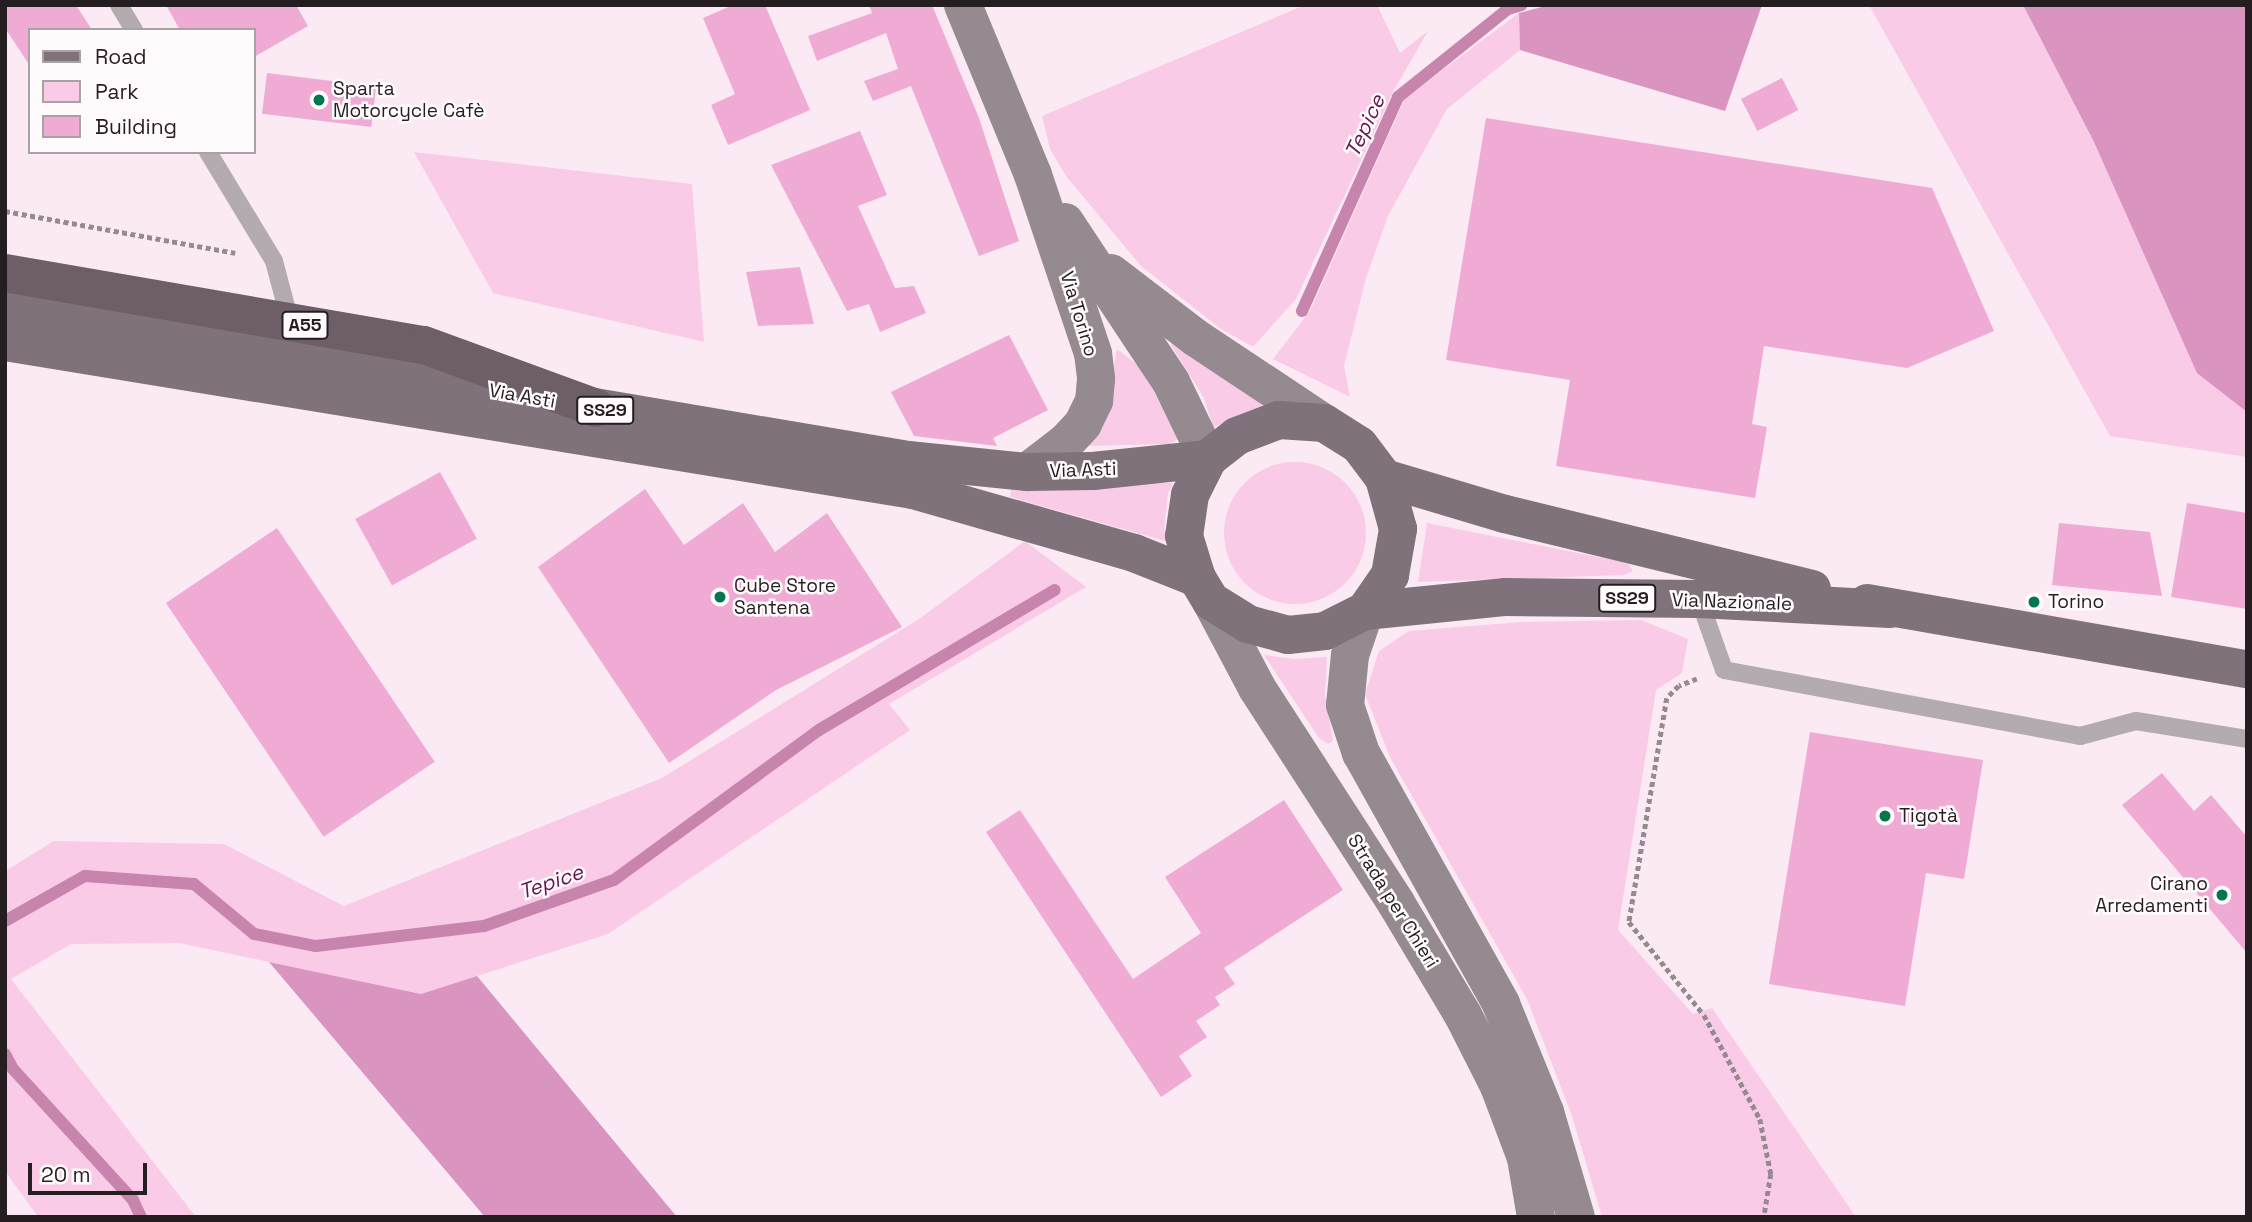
<!DOCTYPE html>
<html>
<head>
<meta charset="utf-8">
<style>
	body { margin:0 }
	#map { position:relative; width:2252px; height:1222px; overflow:hidden; background:#fbe9f4; font-family:"Space Grotesk",sans-serif }
	div>[style] { position:absolute }
	.green>* { inset:0; background:#facbe7 }
	.round { border-radius:50% }
	.forest>* { inset:0; background:#d995bf }
	.stream>* { height:12px; margin:-6px; padding:0 6px; transform-origin:6px; border-radius:6px; background:#c785ae }
	.building>* { inset:0; background:#f0abd5; transform-origin:0 0 }
	.path>* { height:4.5px; margin-top:-2.25px; transform-origin:0; background:repeating-linear-gradient(90deg,#968a91 0 5px,transparent 0 8.5px) }
	.lane>* { height:18px; margin:-9px; padding:0 9px; transform-origin:9px; border-radius:9px; background:#b3abaf }
	.secondary>* { height:38px; margin:-19px; padding:0 19px; transform-origin:19px; border-radius:19px; background:#958a90 }
	.primary>* { height:38px; margin:-19px; padding:0 19px; transform-origin:19px; border-radius:19px; background:#7f727a }
	.highway>* { height:38px; margin:-19px; padding:0 19px; transform-origin:19px; border-radius:19px; background:#6d5e67 }
	.dots>* { width:19px; height:19px; translate:-50% -50%; box-sizing:border-box; border:4px solid #fffbfd; border-radius:50% }
	span { translate:-50% -50%; white-space:nowrap; text-align:center; line-height:1.15; -webkit-text-stroke:5px #fffbfd; paint-order:stroke }
	.shield-label span { padding:2px 5px; background:#fffbfd; border:2px solid; border-radius:5px; -webkit-text-stroke-width:0 }
	.shield-label { font-size:18px; color:#241e21; font-weight:700 }
	.poi-label { font-size:19px; color:#241e21 }
	.left { translate:0 -50%; text-align:left }
	.right { translate:-100% -50%; text-align:right }
	.street-label { font-size:19px; color:#241e21 }
	.water-label { font-size:21px; color:#64154c; font-style:italic }
	.frame { position:absolute; inset:0; border:7px solid #241e21; pointer-events:none }
	.legend { position:absolute; left:28px; top:28px; width:228px; height:126px; box-sizing:border-box; background:#fffbfd; border:2px solid #a7a3a5; margin:0; padding:9px 12px; list-style:none; font-size:21px; color:#241e21 }
	.legend li { display:flex; align-items:center; gap:14px; height:35px }
	.legend b { width:35px; border:2px solid #a7a3a5 }
	.scale { position:absolute; left:28px; top:1163px; width:119px; height:32px; box-sizing:border-box; border:4px solid #241e21; border-top:0; padding-left:9px; font-size:21px; line-height:24px; white-space:nowrap; color:#241e21; -webkit-text-stroke:5px #fffbfd; paint-order:stroke }
</style>
</head>
<body>
<div id="map">
	<div class="green">
		<div style="clip-path:polygon(1305px 5px,1377px 5px,1400px 53px,1428px 31px,1393px 92px,1296px 299px,1253px 347px,1221px 329px,1141px 266px,1066px 176px,1050px 149px,1042px 116px)"></div>
		<div style="clip-path:polygon(1869px 5px,2023px 5px,2094px 142px,2247px 412px,2247px 457px,2110px 436px)"></div>
		<div style="clip-path:polygon(1519px 13px,1520px 50px,1447px 109px,1388px 216px,1366px 278px,1344px 366px,1350px 397px,1273px 359px,1310px 311px,1405px 98px)"></div>
		<div style="clip-path:polygon(414px 152px,692px 184px,704px 342px,493px 293px)"></div>
		<div style="clip-path:polygon(1172px 340px,1256px 398px,1264px 409px,1213px 427px,1204px 398px,1171px 345px)"></div>
		<div style="clip-path:polygon(1117px 349px,1138px 365px,1181px 438px,1169px 444px,1084px 446px,1112px 378px)"></div>
		<div class="round" style="left:1224px;top:462px;width:142px;height:142px"></div>
		<div style="clip-path:polygon(1012px 483px,1173px 483px,1168px 493px,1164px 531px,1169px 542px,1010px 497px)"></div>
		<div style="clip-path:polygon(1427px 523px,1618px 561px,1629px 565px,1633px 571px,1624px 575px,1418px 582px)"></div>
		<div style="clip-path:polygon(1025px 541px,1086px 587px,889px 704px,910px 730px,608px 934px,421px 994px,179px 943px,71px 944px,11px 979px,196px 1217px,38px 1217px,5px 1171px,5px 871px,54px 841px,224px 844px,344px 906px,662px 778px,919px 619px)"></div>
		<div style="clip-path:polygon(1641px 620px,1688px 639px,1682px 673px,1656px 690px,1618px 930px,1693px 1014px,1712px 1008px,1856px 1217px,1602px 1217px,1572px 1116px,1527px 999px,1390px 757px,1365px 694px,1379px 651px,1409px 631px,1522px 622px)"></div>
		<div style="clip-path:polygon(1264px 655px,1294px 659px,1327px 657px,1325px 695px,1333px 741px,1328px 744px,1319px 738px)"></div>
	</div>
	<div class="forest">
		<div style="clip-path:polygon(1549px 5px,1762px 5px,1725px 111px,1520px 50px,1519px 13px)"></div>
		<div style="clip-path:polygon(2023px 5px,2247px 5px,2247px 412px,2197px 373px,2094px 142px)"></div>
		<div style="clip-path:polygon(269px 962px,421px 994px,477px 976px,677px 1217px,485px 1217px)"></div>
	</div>
	<div class="stream">
		<div style="left:1302px;top:311px;width:235px;rotate:-65.8deg"></div>
		<div style="left:1398px;top:97px;width:141px;rotate:-38.7deg"></div>
		<div style="left:1508px;top:9px;width:14px;rotate:-17deg"></div>
		<div style="left:5px;top:921px;width:92px;rotate:-29.4deg"></div>
		<div style="left:85px;top:876px;width:109px;rotate:4.2deg"></div>
		<div style="left:194px;top:884px;width:78px;rotate:39.8deg"></div>
		<div style="left:254px;top:934px;width:63px;rotate:11deg"></div>
		<div style="left:316px;top:946px;width:169px;rotate:-6.8deg"></div>
		<div style="left:484px;top:926px;width:138px;rotate:-19.5deg"></div>
		<div style="left:614px;top:880px;width:254px;rotate:-36.2deg"></div>
		<div style="left:819px;top:730px;width:274px;rotate:-30.7deg"></div>
		<div style="left:5px;top:1054px;width:17px;rotate:62deg"></div>
		<div style="left:13px;top:1069px;width:178px;rotate:47.5deg"></div>
		<div style="left:133px;top:1200px;width:19px;rotate:65deg"></div>
	</div>
	<div class="building">
		<div style="clip-path:polygon(5px 5px,76px 5px,92px 30px,30px 30px,30px 66px,5px 28px)"></div>
		<div style="clip-path:polygon(166px 5px,296px 5px,308px 26px,254px 57px,254px 30px,180px 30px)"></div>
		<div style="clip-path:polygon(733px 5px,765px 5px,810px 110px,728px 145px,711px 105px,735px 94px,703px 18px)"></div>
		<div style="clip-path:polygon(869px 5px,932px 5px,979px 118px,1019px 241px,979px 256px,911px 86px,873px 101px,864px 81px,898px 69px,886px 33px,817px 61px,808px 36px,872px 13px)"></div>
		<div style="left:267px;top:73px;width:110px;height:41px;rotate:7deg"></div>
		<div style="left:1782px;top:78px;width:36px;height:46px;rotate:63deg"></div>
		<div style="clip-path:polygon(1486px 118px,1932px 188px,1994px 331px,1907px 368px,1764px 346px,1752px 424px,1767px 427px,1755px 498px,1556px 466px,1570px 380px,1446px 360px)"></div>
		<div style="clip-path:polygon(860px 131px,887px 195px,858px 206px,895px 288px,914px 286px,926px 313px,880px 332px,869px 304px,847px 311px,771px 165px)"></div>
		<div style="clip-path:polygon(800px 267px,814px 324px,758px 326px,746px 272px)"></div>
		<div style="clip-path:polygon(1009px 335px,1048px 410px,993px 438px,997px 446px,914px 436px,891px 392px)"></div>
		<div style="left:440px;top:472px;width:76px;height:97px;rotate:61deg"></div>
		<div style="clip-path:polygon(645px 489px,684px 545px,743px 503px,775px 552px,827px 513px,902px 627px,776px 690px,669px 763px,538px 567px)"></div>
		<div style="clip-path:polygon(2187px 503px,2247px 513px,2247px 609px,2171px 597px)"></div>
		<div style="clip-path:polygon(2059px 523px,2150px 532px,2162px 596px,2052px 585px)"></div>
		<div style="left:277px;top:528px;width:282px;height:134px;rotate:56deg"></div>
		<div style="clip-path:polygon(1810px 732px,1983px 760px,1964px 879px,1926px 873px,1905px 1006px,1769px 984px)"></div>
		<div style="clip-path:polygon(2162px 773px,2194px 811px,2211px 795px,2247px 837px,2247px 953px,2122px 805px)"></div>
		<div style="clip-path:polygon(1284px 800px,1343px 890px,1224px 968px,1235px 984px,1215px 997px,1220px 1005px,1196px 1021px,1207px 1037px,1179px 1056px,1192px 1076px,1161px 1097px,986px 832px,1020px 810px,1133px 979px,1201px 933px,1165px 877px)"></div>
	</div>
	<div class="path">
		<div style="left:5px;top:211px;width:234px;rotate:10.3deg"></div>
		<div style="left:1697px;top:679px;width:19px;rotate:159deg"></div>
		<div style="left:1679px;top:686px;width:17px;rotate:135deg"></div>
		<div style="left:1667px;top:698px;width:227px;rotate:99.6deg"></div>
		<div style="left:1629px;top:922px;width:119px;rotate:51.1deg"></div>
		<div style="left:1704px;top:1015px;width:118px;rotate:61.7deg"></div>
		<div style="left:1760px;top:1119px;width:56px;rotate:78.7deg"></div>
		<div style="left:1771px;top:1174px;width:44px;rotate:99.2deg"></div>
	</div>
	<div class="lane">
		<div style="left:119px;top:5px;width:29px;rotate:59deg"></div>
		<div style="left:208px;top:152px;width:127px;rotate:58.8deg"></div>
		<div style="left:274px;top:261px;width:66px;rotate:75.1deg"></div>
		<div style="left:1699px;top:599px;width:75px;rotate:70.6deg"></div>
		<div style="left:1724px;top:670px;width:362px;rotate:10.5deg"></div>
		<div style="left:2080px;top:736px;width:58px;rotate:-15deg"></div>
		<div style="left:2136px;top:721px;width:112px;rotate:9.2deg"></div>
	</div>
	<div class="secondary">
		<div style="left:963px;top:5px;width:184px;rotate:67.6deg"></div>
		<div style="left:1033px;top:175px;width:188px;rotate:71.4deg"></div>
		<div style="left:1093px;top:353px;width:26px;rotate:83deg"></div>
		<div style="left:1096px;top:379px;width:22px;rotate:95deg"></div>
		<div style="left:1094px;top:401px;width:25px;rotate:116deg"></div>
		<div style="left:1083px;top:424px;width:25px;rotate:133deg"></div>
		<div style="left:1066px;top:442px;width:49px;rotate:142.4deg"></div>
		<div style="left:1065px;top:222px;width:192px;rotate:56.5deg"></div>
		<div style="left:1171px;top:382px;width:85px;rotate:64.3deg"></div>
		<div style="left:1111px;top:273px;width:107px;rotate:37.4deg"></div>
		<div style="left:1196px;top:338px;width:154px;rotate:33.6deg"></div>
		<div style="left:1211px;top:601px;width:98px;rotate:62.1deg"></div>
		<div style="left:1257px;top:688px;width:256px;rotate:57.1deg"></div>
		<div style="left:1396px;top:903px;width:131px;rotate:59.1deg"></div>
		<div style="left:1463px;top:1015px;width:80px;rotate:63.1deg"></div>
		<div style="left:1499px;top:1086px;width:77px;rotate:69.4deg"></div>
		<div style="left:1526px;top:1158px;width:60px;rotate:80.4deg"></div>
		<div style="left:1365px;top:611px;width:46px;rotate:108.8deg"></div>
		<div style="left:1350px;top:655px;width:50px;rotate:95.7deg"></div>
		<div style="left:1345px;top:705px;width:51px;rotate:71.6deg"></div>
		<div style="left:1361px;top:753px;width:287px;rotate:60.8deg"></div>
		<div style="left:1501px;top:1004px;width:117px;rotate:67.8deg"></div>
		<div style="left:1545px;top:1112px;width:109px;rotate:73.6deg"></div>
	</div>
	<div class="primary">
		<div style="left:5px;top:307px;width:916px;rotate:9.62deg"></div>
		<div style="left:908px;top:460px;width:120px;rotate:5.8deg"></div>
		<div style="left:1027px;top:472px;width:66px;rotate:-0.9deg"></div>
		<div style="left:1093px;top:471px;width:116px;rotate:-6deg"></div>
		<div style="left:5px;top:342px;width:920px;rotate:9.26deg"></div>
		<div style="left:913px;top:490px;width:230px;rotate:15.9deg"></div>
		<div style="left:1134px;top:553px;width:68px;rotate:21.6deg"></div>
		<div style="left:1384px;top:478px;width:126px;rotate:16.6deg"></div>
		<div style="left:1505px;top:514px;width:316px;rotate:13.7deg"></div>
		<div style="left:1867px;top:603px;width:386px;rotate:9.9deg"></div>
		<div style="left:1365px;top:611px;width:44px;rotate:-55.2deg"></div>
		<div style="left:1390px;top:575px;width:47px;rotate:-80.1deg"></div>
		<div style="left:1398px;top:529px;width:53px;rotate:-105.4deg"></div>
		<div style="left:1384px;top:478px;width:41px;rotate:-127.1deg"></div>
		<div style="left:1359px;top:445px;width:41px;rotate:-147.8deg"></div>
		<div style="left:1324px;top:423px;width:45px;rotate:-176.2deg"></div>
		<div style="left:1279px;top:420px;width:45px;rotate:159.1deg"></div>
		<div style="left:1237px;top:436px;width:37px;rotate:142deg"></div>
		<div style="left:1208px;top:459px;width:40px;rotate:116.6deg"></div>
		<div style="left:1190px;top:495px;width:41px;rotate:98.3deg"></div>
		<div style="left:1184px;top:536px;width:44px;rotate:72.8deg"></div>
		<div style="left:1197px;top:578px;width:27px;rotate:59deg"></div>
		<div style="left:1211px;top:601px;width:44px;rotate:31.9deg"></div>
		<div style="left:1248px;top:624px;width:41px;rotate:15.4deg"></div>
		<div style="left:1288px;top:635px;width:37px;rotate:-6deg"></div>
		<div style="left:1325px;top:631px;width:45px;rotate:-26.6deg"></div>
		<div style="left:1365px;top:611px;width:142px;rotate:-5.7deg"></div>
		<div style="left:1506px;top:597px;width:193px;rotate:0.6deg"></div>
		<div style="left:1699px;top:599px;width:191px;rotate:3deg"></div>
	</div>
	<div class="highway">
		<div style="left:5px;top:273px;width:425px;rotate:9.8deg"></div>
		<div style="left:424px;top:345px;width:183px;rotate:20.1deg"></div>
	</div>
	<div class="dots">
		<div style="left:319px;top:100px;background:#037650"></div>
		<div style="left:720px;top:597px;background:#037650"></div>
		<div style="left:2034px;top:602px;background:#037650"></div>
		<div style="left:1885px;top:816px;background:#037650"></div>
		<div style="left:2222px;top:895px;background:#037650"></div>
	</div>
	<div class="shield-label">
		<span style="left:305px;top:325px">A55</span>
		<span style="left:605px;top:410px">SS29</span>
		<span style="left:1627px;top:598px">SS29</span>
	</div>
	<div class="poi-label">
		<span class="left" style="left:333px;top:100px">Sparta<br>Motorcycle Cafè</span>
		<span class="left" style="left:734px;top:597px">Cube Store<br>Santena</span>
		<span class="left" style="left:2048px;top:602px">Torino</span>
		<span class="left" style="left:1899px;top:816px">Tigotà</span>
		<span class="right" style="left:2208px;top:895px">Cirano<br>Arredamenti</span>
	</div>
	<div class="street-label">
		<span style="left:1079px;top:314px;rotate:73deg">Via Torino</span>
		<span style="left:522px;top:396px;rotate:10deg">Via Asti</span>
		<span style="left:1083px;top:470px;rotate:-2deg">Via Asti</span>
		<span style="left:1732px;top:602px;rotate:2deg">Via Nazionale</span>
		<span style="left:1393px;top:901px;rotate:58deg">Strada per Chieri</span>
	</div>
	<div class="water-label">
		<span style="left:1365px;top:126px;rotate:-65deg">Tepice</span>
		<span style="left:551px;top:882px;rotate:-19deg">Tepice</span>
	</div>
	<div class="frame"></div>
	<ul class="legend">
	<li><b style="height:9px;background:#7f727a"></b>Road</li>
	<li><b style="height:19px;background:#facbe7"></b>Park</li>
	<li><b style="height:19px;background:#f0abd5"></b>Building</li>
	</ul>
	<div class="scale">20 m</div>
</div>
</body>
</html>
